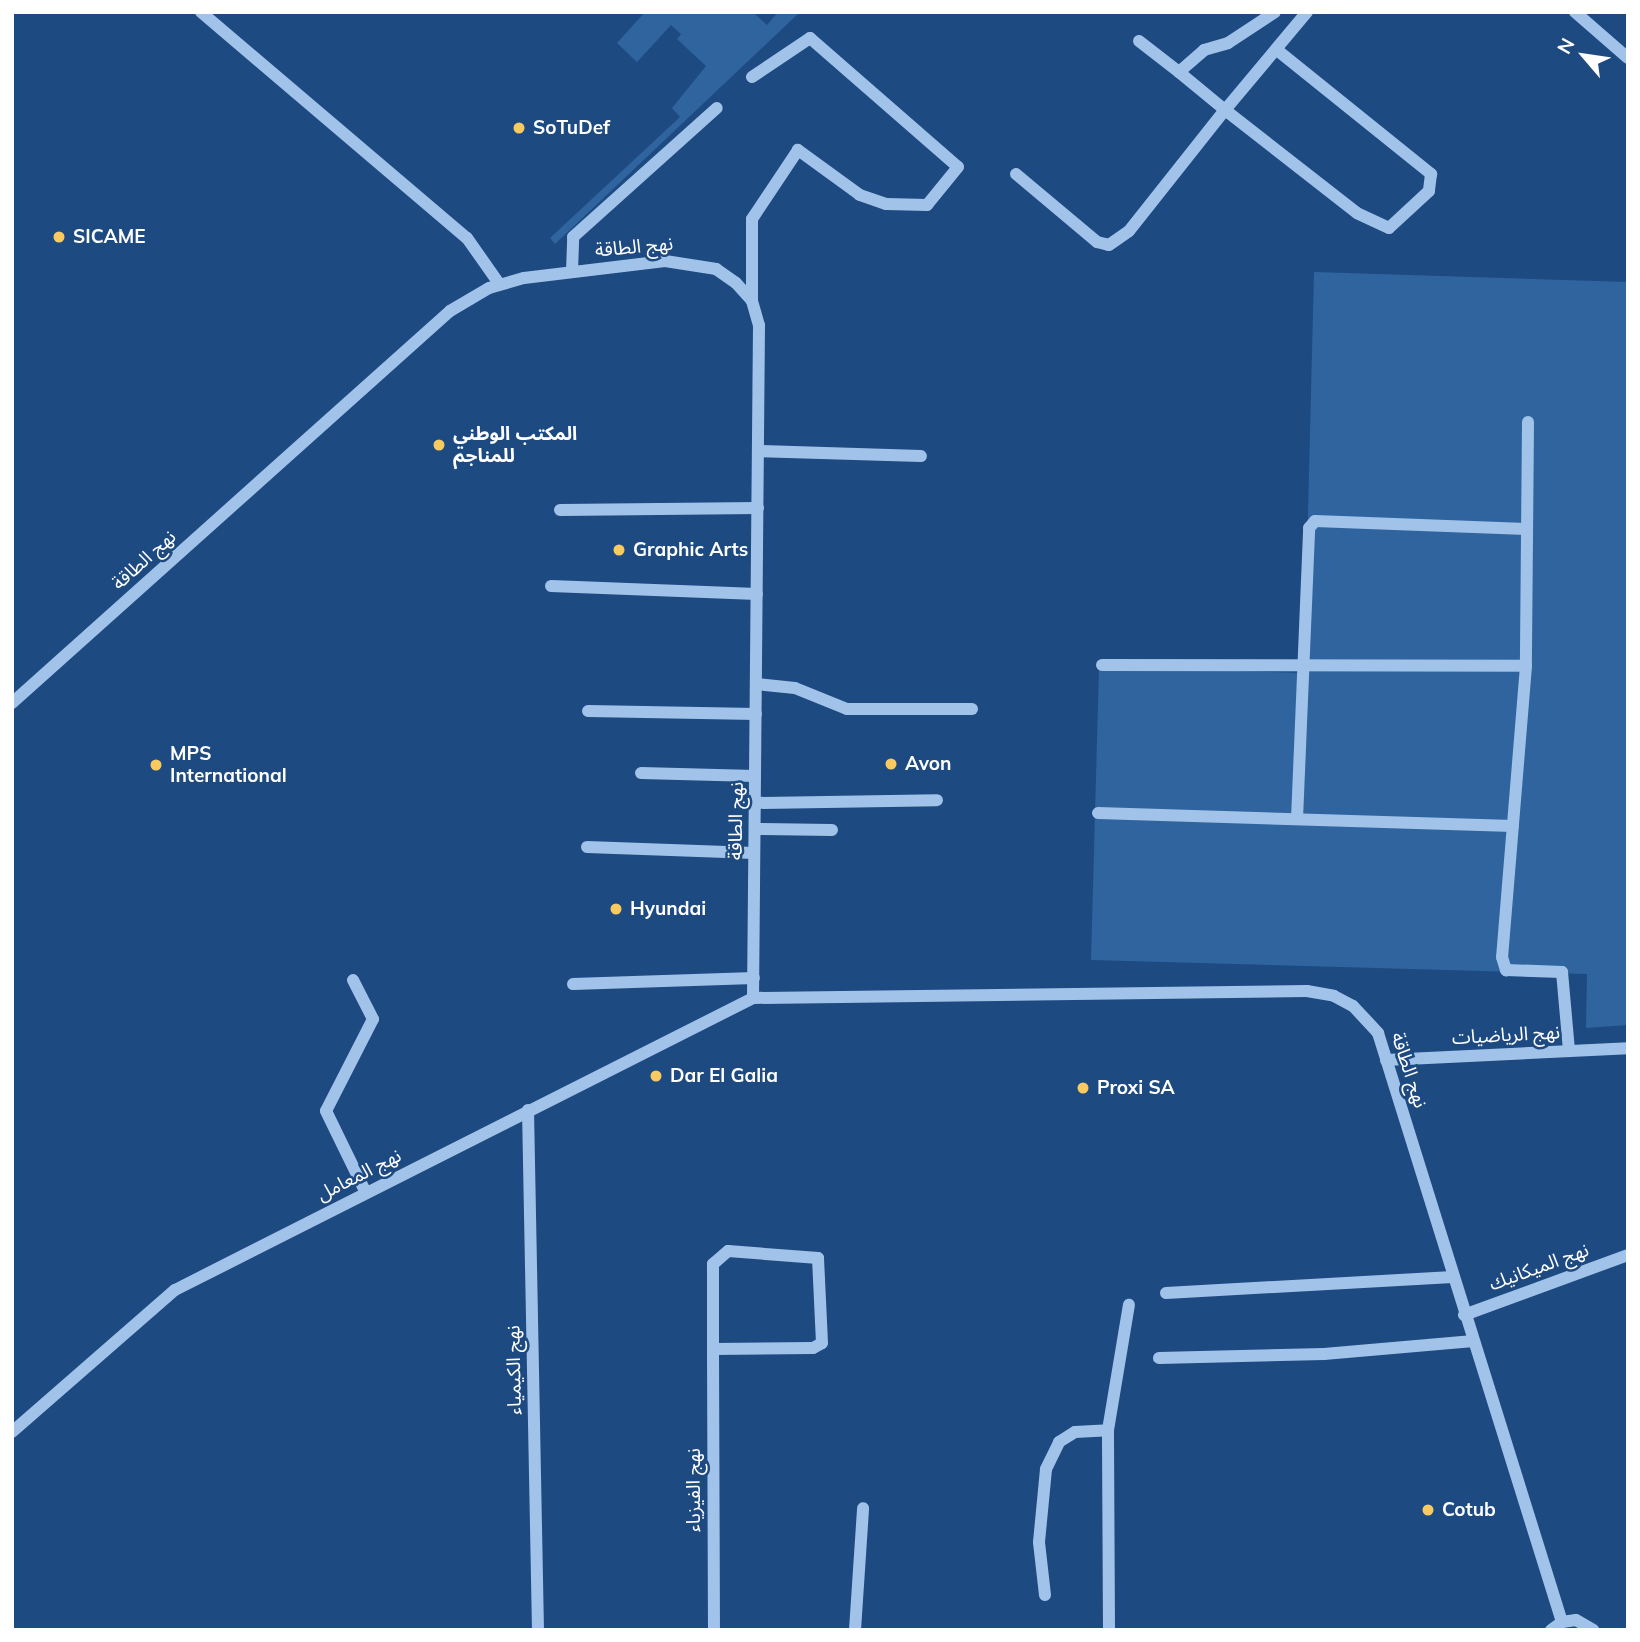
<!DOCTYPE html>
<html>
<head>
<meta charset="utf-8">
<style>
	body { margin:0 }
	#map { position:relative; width:1640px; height:1642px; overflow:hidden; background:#1d4a81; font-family:Mulish,"Noto Sans Arabic",sans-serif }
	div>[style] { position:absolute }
	.green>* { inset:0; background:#30649f }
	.minor>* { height:12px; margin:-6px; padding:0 6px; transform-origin:6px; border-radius:6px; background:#a1c3e9 }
	.dots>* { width:19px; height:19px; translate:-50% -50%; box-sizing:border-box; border:4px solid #1d4a81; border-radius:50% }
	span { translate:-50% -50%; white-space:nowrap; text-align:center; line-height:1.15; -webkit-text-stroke:5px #1d4a81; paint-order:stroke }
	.poi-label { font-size:19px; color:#fff; font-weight:700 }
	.left { translate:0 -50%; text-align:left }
	.street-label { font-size:19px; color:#fff }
	.frame { position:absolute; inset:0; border:14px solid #fff; pointer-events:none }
	.north { position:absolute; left:1549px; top:21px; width:70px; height:70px; -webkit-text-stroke:5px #1d4a81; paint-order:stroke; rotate:299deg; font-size:19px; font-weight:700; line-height:28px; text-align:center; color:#fff }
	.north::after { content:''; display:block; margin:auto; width:24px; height:32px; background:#fff; clip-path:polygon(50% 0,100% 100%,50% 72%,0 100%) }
</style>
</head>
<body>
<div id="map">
	<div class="green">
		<div style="clip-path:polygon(645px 12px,753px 12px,767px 25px,778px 12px,800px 12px,555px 244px,550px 238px,680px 117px,672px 108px,706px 66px,677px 39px,681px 34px,671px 25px,637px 62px,617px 43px)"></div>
		<div style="clip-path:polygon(1314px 272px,1628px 282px,1628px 1025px,1586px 1028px,1587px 974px,1091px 960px,1099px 667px,1304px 673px)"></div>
	</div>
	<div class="minor">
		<div style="left:201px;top:12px;width:349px;rotate:40.4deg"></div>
		<div style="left:467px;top:238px;width:57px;rotate:54.9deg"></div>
		<div style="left:1575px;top:12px;width:70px;rotate:41deg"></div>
		<div style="left:1139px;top:41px;width:51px;rotate:37.8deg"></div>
		<div style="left:1277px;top:50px;width:198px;rotate:38.8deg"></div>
		<div style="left:1431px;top:174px;width:17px;rotate:97deg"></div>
		<div style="left:1429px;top:191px;width:54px;rotate:137.2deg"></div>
		<div style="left:1389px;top:228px;width:35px;rotate:-155deg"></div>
		<div style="left:1357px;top:213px;width:167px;rotate:-142deg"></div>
		<div style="left:1225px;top:110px;width:128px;rotate:-50.1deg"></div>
		<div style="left:752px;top:77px;width:70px;rotate:-33.9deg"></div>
		<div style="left:810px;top:38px;width:196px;rotate:41.1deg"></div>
		<div style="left:958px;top:167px;width:49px;rotate:129.2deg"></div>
		<div style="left:927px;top:205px;width:41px;rotate:-178.6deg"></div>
		<div style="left:886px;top:204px;width:28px;rotate:-161deg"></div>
		<div style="left:860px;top:195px;width:77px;rotate:-144deg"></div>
		<div style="left:798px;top:150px;width:83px;rotate:123.7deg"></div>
		<div style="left:752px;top:219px;width:82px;rotate:90deg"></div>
		<div style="left:1016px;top:174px;width:106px;rotate:40deg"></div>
		<div style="left:1097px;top:242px;width:12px;rotate:14deg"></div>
		<div style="left:1109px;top:245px;width:24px;rotate:-35deg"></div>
		<div style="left:1129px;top:231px;width:154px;rotate:-51.6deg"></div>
		<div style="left:1225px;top:110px;width:60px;rotate:-140.4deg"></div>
		<div style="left:1179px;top:72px;width:33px;rotate:-41deg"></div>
		<div style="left:1204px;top:50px;width:25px;rotate:-16deg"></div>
		<div style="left:1228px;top:43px;width:56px;rotate:-33.4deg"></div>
		<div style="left:572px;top:272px;width:35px;rotate:-88deg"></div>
		<div style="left:573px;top:237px;width:193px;rotate:-41.9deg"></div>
		<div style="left:1528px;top:422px;width:244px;rotate:90.5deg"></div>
		<div style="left:1526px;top:666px;width:292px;rotate:94.7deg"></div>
		<div style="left:1502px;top:957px;width:14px;rotate:73deg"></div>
		<div style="left:1506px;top:970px;width:56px;rotate:2deg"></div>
		<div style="left:1562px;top:972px;width:79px;rotate:84.9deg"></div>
		<div style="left:758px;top:451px;width:163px;rotate:1.8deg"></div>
		<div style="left:560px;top:510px;width:198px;rotate:-0.6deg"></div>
		<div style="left:551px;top:586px;width:206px;rotate:2.2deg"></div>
		<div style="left:1102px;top:665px;width:424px;rotate:0.1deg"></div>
		<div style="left:756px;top:684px;width:39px;rotate:6deg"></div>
		<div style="left:795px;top:688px;width:56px;rotate:22deg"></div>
		<div style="left:847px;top:709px;width:125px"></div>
		<div style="left:12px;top:703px;width:588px;rotate:-41.83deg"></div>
		<div style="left:450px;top:311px;width:45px;rotate:-30.5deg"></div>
		<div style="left:489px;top:288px;width:36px;rotate:-16deg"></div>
		<div style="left:524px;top:278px;width:142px;rotate:-6.9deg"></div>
		<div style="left:665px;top:261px;width:52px;rotate:8.9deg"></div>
		<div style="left:716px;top:269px;width:24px;rotate:35deg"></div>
		<div style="left:736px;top:283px;width:24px;rotate:48deg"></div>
		<div style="left:752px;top:301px;width:25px;rotate:74deg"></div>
		<div style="left:759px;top:325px;width:673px;rotate:90.51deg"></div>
		<div style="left:588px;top:711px;width:168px;rotate:1deg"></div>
		<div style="left:641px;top:773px;width:114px;rotate:1.5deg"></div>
		<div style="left:755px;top:803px;width:182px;rotate:-0.9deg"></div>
		<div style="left:1098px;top:813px;width:415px;rotate:1.8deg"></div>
		<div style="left:1297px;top:819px;width:291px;rotate:-87.6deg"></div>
		<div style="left:1309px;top:528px;width:9px;rotate:-49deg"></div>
		<div style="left:1315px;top:521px;width:212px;rotate:2.2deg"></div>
		<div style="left:755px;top:829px;width:77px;rotate:0.7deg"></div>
		<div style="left:587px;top:847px;width:167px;rotate:2.1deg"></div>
		<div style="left:353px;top:980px;width:44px;rotate:62.9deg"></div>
		<div style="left:373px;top:1019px;width:103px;rotate:117.1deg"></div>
		<div style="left:326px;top:1111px;width:91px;rotate:64deg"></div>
		<div style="left:573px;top:984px;width:181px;rotate:-1.9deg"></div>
		<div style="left:1386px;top:1060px;width:242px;rotate:-2.8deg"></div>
		<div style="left:528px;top:1110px;width:520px;rotate:88.9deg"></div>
		<div style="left:1166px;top:1293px;width:287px;rotate:-3.2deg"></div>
		<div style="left:1464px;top:1315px;width:175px;rotate:-20.1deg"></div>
		<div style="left:713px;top:1349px;width:100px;rotate:-0.6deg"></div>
		<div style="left:813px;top:1348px;width:10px;rotate:-29deg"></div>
		<div style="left:822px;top:1343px;width:85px;rotate:-92.7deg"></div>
		<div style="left:818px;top:1258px;width:90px;rotate:-175.6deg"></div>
		<div style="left:728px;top:1251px;width:20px;rotate:139deg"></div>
		<div style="left:713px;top:1264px;width:85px;rotate:90deg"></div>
		<div style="left:713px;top:1349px;width:281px;rotate:89.8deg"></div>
		<div style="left:1159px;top:1358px;width:165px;rotate:-1.4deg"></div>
		<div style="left:1324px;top:1354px;width:150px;rotate:-5deg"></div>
		<div style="left:12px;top:1432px;width:216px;rotate:-41.1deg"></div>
		<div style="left:175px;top:1290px;width:648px;rotate:-26.8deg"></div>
		<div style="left:753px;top:998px;width:554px;rotate:-0.72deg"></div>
		<div style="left:1307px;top:991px;width:27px;rotate:10deg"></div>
		<div style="left:1334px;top:996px;width:21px;rotate:28deg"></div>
		<div style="left:1353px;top:1006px;width:37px;rotate:47deg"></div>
		<div style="left:1378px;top:1033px;width:617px;rotate:72.65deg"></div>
		<div style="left:1045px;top:1595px;width:53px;rotate:-96.5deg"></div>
		<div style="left:1039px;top:1542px;width:73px;rotate:-84.5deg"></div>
		<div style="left:1046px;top:1469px;width:30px;rotate:-64deg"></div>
		<div style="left:1059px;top:1442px;width:19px;rotate:-32deg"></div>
		<div style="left:1075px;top:1432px;width:33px;rotate:-3deg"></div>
		<div style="left:855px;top:1630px;width:122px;rotate:-86.2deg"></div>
		<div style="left:1109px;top:1630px;width:200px;rotate:-90.3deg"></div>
		<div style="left:1108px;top:1430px;width:127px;rotate:-80.5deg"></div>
		<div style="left:1551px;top:1630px;width:14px;rotate:-36deg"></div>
		<div style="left:1562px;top:1622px;width:14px;rotate:-8deg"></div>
		<div style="left:1576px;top:1620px;width:20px;rotate:30deg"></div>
	</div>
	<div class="dots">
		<div style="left:519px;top:128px;background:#f9ca5f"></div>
		<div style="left:59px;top:237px;background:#f9ca5f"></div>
		<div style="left:439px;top:445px;background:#f9ca5f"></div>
		<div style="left:619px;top:550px;background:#f9ca5f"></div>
		<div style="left:891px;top:764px;background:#f9ca5f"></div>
		<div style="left:156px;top:765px;background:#f9ca5f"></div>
		<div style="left:616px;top:909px;background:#f9ca5f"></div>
		<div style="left:656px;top:1076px;background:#f9ca5f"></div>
		<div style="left:1083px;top:1088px;background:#f9ca5f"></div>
		<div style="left:1428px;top:1510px;background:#f9ca5f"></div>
	</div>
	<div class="poi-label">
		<span class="left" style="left:533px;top:128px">SoTuDef</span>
		<span class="left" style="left:73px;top:237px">SICAME</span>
		<span class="left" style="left:453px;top:445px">المكتب الوطني<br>للمناجم</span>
		<span class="left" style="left:633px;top:550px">Graphic Arts</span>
		<span class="left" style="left:170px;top:765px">MPS<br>International</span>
		<span class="left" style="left:905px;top:764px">Avon</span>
		<span class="left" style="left:630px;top:909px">Hyundai</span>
		<span class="left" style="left:670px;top:1076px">Dar El Galia</span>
		<span class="left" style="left:1097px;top:1088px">Proxi SA</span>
		<span class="left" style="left:1442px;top:1510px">Cotub</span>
	</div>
	<div class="street-label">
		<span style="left:634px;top:247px;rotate:-5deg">نهج الطاقة</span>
		<span style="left:144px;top:560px;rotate:-42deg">نهج الطاقة</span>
		<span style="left:736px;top:821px;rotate:-89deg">نهج الطاقة</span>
		<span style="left:1506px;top:1035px;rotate:-3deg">نهج الرياضيات</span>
		<span style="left:1409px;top:1070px;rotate:72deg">نهج الطاقة</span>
		<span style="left:359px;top:1175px;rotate:-27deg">نهج المعامل</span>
		<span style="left:1539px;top:1267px;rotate:-20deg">نهج الميكانيك</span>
		<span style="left:514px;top:1370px;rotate:-91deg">نهج الكيمياء</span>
		<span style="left:694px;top:1490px;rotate:-90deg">نهج الفيزياء</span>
	</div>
	<div class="frame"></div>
	<div class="north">N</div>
</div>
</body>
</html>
